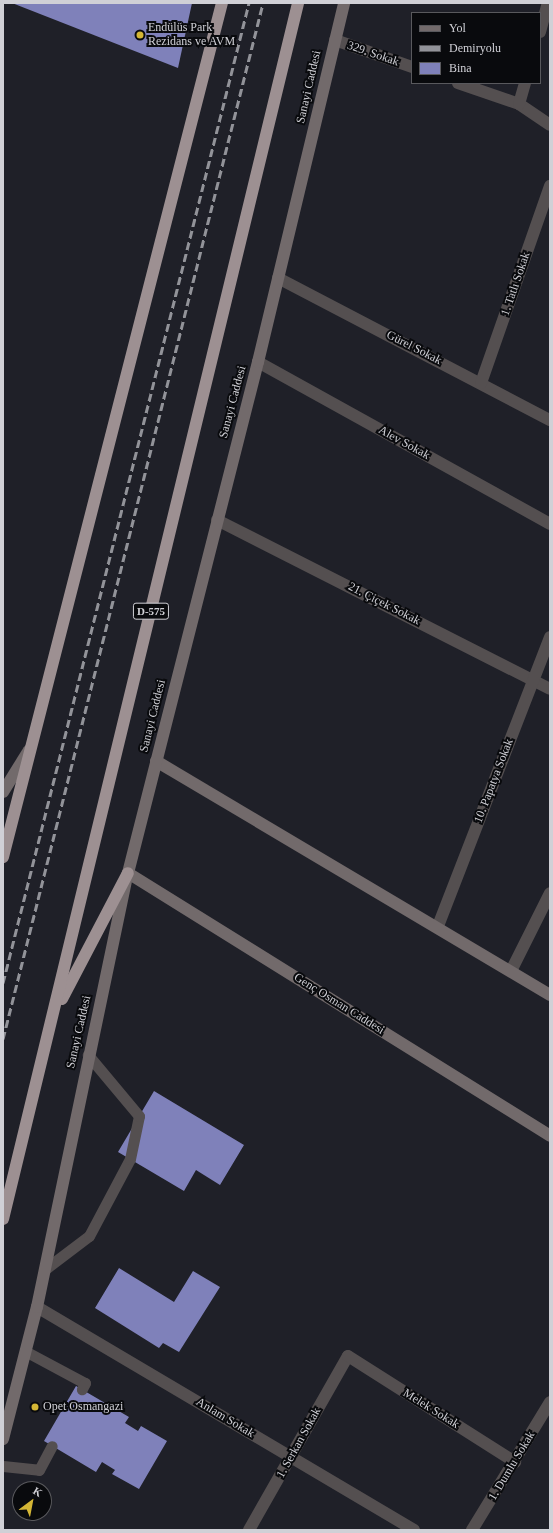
<!DOCTYPE html>
<html>
<head>
<meta charset="utf-8">
<style>
	body { margin:0 }
	#map { position:relative; width:553px; height:1533px; overflow:hidden; background:#1f2028; font-family:Georgia,serif }
	div>[style] { position:absolute }
	.building>* { inset:0; background:#7f81ba }
	.lane>* { height:11px; margin:-5.5px; padding:0 5.5px; transform-origin:5.5px; border-radius:5.5px; background:#544f50 }
	.street>* { height:12px; margin:-6px; padding:0 6px; transform-origin:6px; border-radius:6px; background:#544f50 }
	.secondary>* { height:12px; margin:-6px; padding:0 6px; transform-origin:6px; border-radius:6px; background:#726a6b }
	.highway>* { height:12px; margin:-6px; padding:0 6px; transform-origin:6px; border-radius:6px; background:#9d9092 }
	.rail>* { height:3px; margin-top:-1.5px; transform-origin:0; background:repeating-linear-gradient(90deg,#929399 0 8px,transparent 0 12px) }
	.dots>* { width:11px; height:11px; translate:-50% -50%; box-sizing:border-box; border:2px solid #090a0d; border-radius:50% }
	span { translate:-50% -50%; white-space:nowrap; text-align:center; line-height:1.15; -webkit-text-stroke:4px #090a0d; paint-order:stroke }
	.shield-label span { padding:1px 3px; background:#090a0d; border:1px solid; border-radius:3px; -webkit-text-stroke-width:0 }
	.shield-label { font-size:11px; color:#d0d0d6; font-weight:700 }
	.poi-label { font-size:12px; color:#d0d0d6 }
	.left { translate:0 -50%; text-align:left }
	.street-label { font-size:12px; color:#d0d0d6 }
	.frame { position:absolute; inset:0; border:4px solid #d0d0d6; pointer-events:none }
	.legend { position:absolute; left:411px; top:12px; width:130px; height:72px; box-sizing:border-box; background:#090a0d; border:1px solid #59595d; margin:0; padding:5px 7px; list-style:none; font-size:12px; color:#d0d0d6 }
	.legend li { display:flex; align-items:center; gap:8px; height:20px }
	.legend b { width:20px; border:1px solid #59595d }
	.north { position:absolute; left:12px; top:1481px; width:40px; height:40px; box-sizing:border-box; background:#090a0d; border:1px solid #59595d; border-radius:50%; rotate:32deg; font-size:11px; font-weight:700; line-height:16px; text-align:center; color:#d0d0d6 }
	.north::after { content:''; display:block; margin:auto; width:14px; height:18px; background:#d4b635; clip-path:polygon(50% 0,100% 100%,50% 72%,0 100%) }
</style>
</head>
<body>
<div id="map">
	<div class="building">
		<div style="clip-path:polygon(12px 3px,192px 3px,178px 68px)"></div>
		<div style="clip-path:polygon(154px 1091px,244px 1145px,220px 1185px,196px 1170px,184px 1191px,118px 1152px)"></div>
		<div style="clip-path:polygon(119px 1268px,174px 1302px,193px 1271px,220px 1287px,179px 1352px,163px 1343px,159px 1348px,95px 1308px)"></div>
		<div style="clip-path:polygon(76px 1386px,129px 1417px,125px 1423px,138px 1431px,141px 1426px,167px 1441px,139px 1489px,112px 1474px,115px 1470px,102px 1462px,96px 1472px,44px 1441px)"></div>
	</div>
	<div class="lane">
		<div style="left:44px;top:1270px;width:56px;rotate:-37.1deg"></div>
		<div style="left:89px;top:1236px;width:87px;rotate:-62deg"></div>
		<div style="left:130px;top:1159px;width:44px;rotate:-78.2deg"></div>
		<div style="left:139px;top:1116px;width:80px;rotate:-129.9deg"></div>
		<div style="left:25px;top:1351px;width:68px;rotate:28.1deg"></div>
		<div style="left:85px;top:1383px;width:7px;rotate:117deg"></div>
		<div style="left:3px;top:1466px;width:36px;rotate:6deg"></div>
		<div style="left:39px;top:1470px;width:27px;rotate:-62deg"></div>
	</div>
	<div class="street">
		<div style="left:540px;top:32px;width:30px;rotate:-75deg"></div>
		<div style="left:335px;top:40px;width:82px;rotate:19.3deg"></div>
		<div style="left:458px;top:83px;width:65px;rotate:19deg"></div>
		<div style="left:519px;top:104px;width:37px;rotate:34deg"></div>
		<div style="left:519px;top:104px;width:22px;rotate:-74deg"></div>
		<div style="left:278px;top:278px;width:307px;rotate:27.6deg"></div>
		<div style="left:258px;top:362px;width:334px;rotate:29deg"></div>
		<div style="left:481px;top:383px;width:209px;rotate:-70.7deg"></div>
		<div style="left:217px;top:520px;width:373px;rotate:26.9deg"></div>
		<div style="left:438px;top:926px;width:310px;rotate:-68.8deg"></div>
		<div style="left:511px;top:971px;width:87px;rotate:-63.4deg"></div>
		<div style="left:37px;top:1307px;width:438px;rotate:30.6deg"></div>
		<div style="left:249px;top:1530px;width:200px;rotate:-60.4deg"></div>
		<div style="left:348px;top:1356px;width:198px;rotate:32.4deg"></div>
		<div style="left:472px;top:1530px;width:150px;rotate:-58.6deg"></div>
	</div>
	<div class="secondary">
		<div style="left:156px;top:761px;width:458px;rotate:30.7deg"></div>
		<div style="left:3px;top:792px;width:49px;rotate:-58.2deg"></div>
		<div style="left:128px;top:873px;width:497px;rotate:31.9deg"></div>
		<div style="left:3px;top:1439px;width:136px;rotate:-75.6deg"></div>
		<div style="left:37px;top:1307px;width:443px;rotate:-78.2deg"></div>
		<div style="left:128px;top:873px;width:527px;rotate:-75.73deg"></div>
		<div style="left:258px;top:362px;width:369px;rotate:-76.5deg"></div>
	</div>
	<div class="highway">
		<div style="left:3px;top:857px;width:882px;rotate:-75.62deg"></div>
		<div style="left:62px;top:999px;width:142px;rotate:-62.4deg"></div>
		<div style="left:3px;top:1219px;width:1251px;rotate:-76.36deg"></div>
	</div>
	<div class="rail">
		<div style="left:3px;top:983px;width:1010px;rotate:-75.91deg"></div>
		<div style="left:3px;top:1039px;width:1068px;rotate:-75.91deg"></div>
	</div>
	<div class="dots">
		<div style="left:140px;top:35px;background:#d4b635"></div>
		<div style="left:35px;top:1407px;background:#d4b635"></div>
	</div>
	<div class="shield-label">
		<span style="left:151px;top:611px">D-575</span>
	</div>
	<div class="poi-label">
		<span class="left" style="left:148px;top:35px">Endülüs Park<br>Rezidans ve AVM</span>
		<span class="left" style="left:43px;top:1407px">Opet Osmangazi</span>
	</div>
	<div class="street-label">
		<span style="left:373px;top:54px;rotate:19deg">329. Sokak</span>
		<span style="left:309px;top:87px;rotate:-77deg">Sanayi Caddesi</span>
		<span style="left:516px;top:284px;rotate:-71deg">1. Tatlı Sokak</span>
		<span style="left:414px;top:348px;rotate:27deg">Gürel Sokak</span>
		<span style="left:233px;top:402px;rotate:-75deg">Sanayi Caddesi</span>
		<span style="left:404px;top:443px;rotate:29deg">Alev Sokak</span>
		<span style="left:384px;top:604px;rotate:27deg">21. Çiçek Sokak</span>
		<span style="left:153px;top:716px;rotate:-76deg">Sanayi Caddesi</span>
		<span style="left:494px;top:781px;rotate:-69deg">10. Papatya Sokak</span>
		<span style="left:339px;top:1004px;rotate:32deg">Genç Osman Caddesi</span>
		<span style="left:79px;top:1032px;rotate:-77deg">Sanayi Caddesi</span>
		<span style="left:431px;top:1409px;rotate:32deg">Melek Sokak</span>
		<span style="left:225px;top:1418px;rotate:31deg">Anlam Sokak</span>
		<span style="left:299px;top:1443px;rotate:-61deg">1. Serkan Sokak</span>
		<span style="left:512px;top:1466px;rotate:-59deg">1. Dumlu Sokak</span>
	</div>
	<div class="frame"></div>
	<ul class="legend">
	<li><b style="height:5px;background:#726a6b"></b>Yol</li>
	<li><b style="height:5px;background:#929399"></b>Demiryolu</li>
	<li><b style="height:11px;background:#7f81ba"></b>Bina</li>
	</ul>
	<div class="north">K</div>
</div>
</body>
</html>
